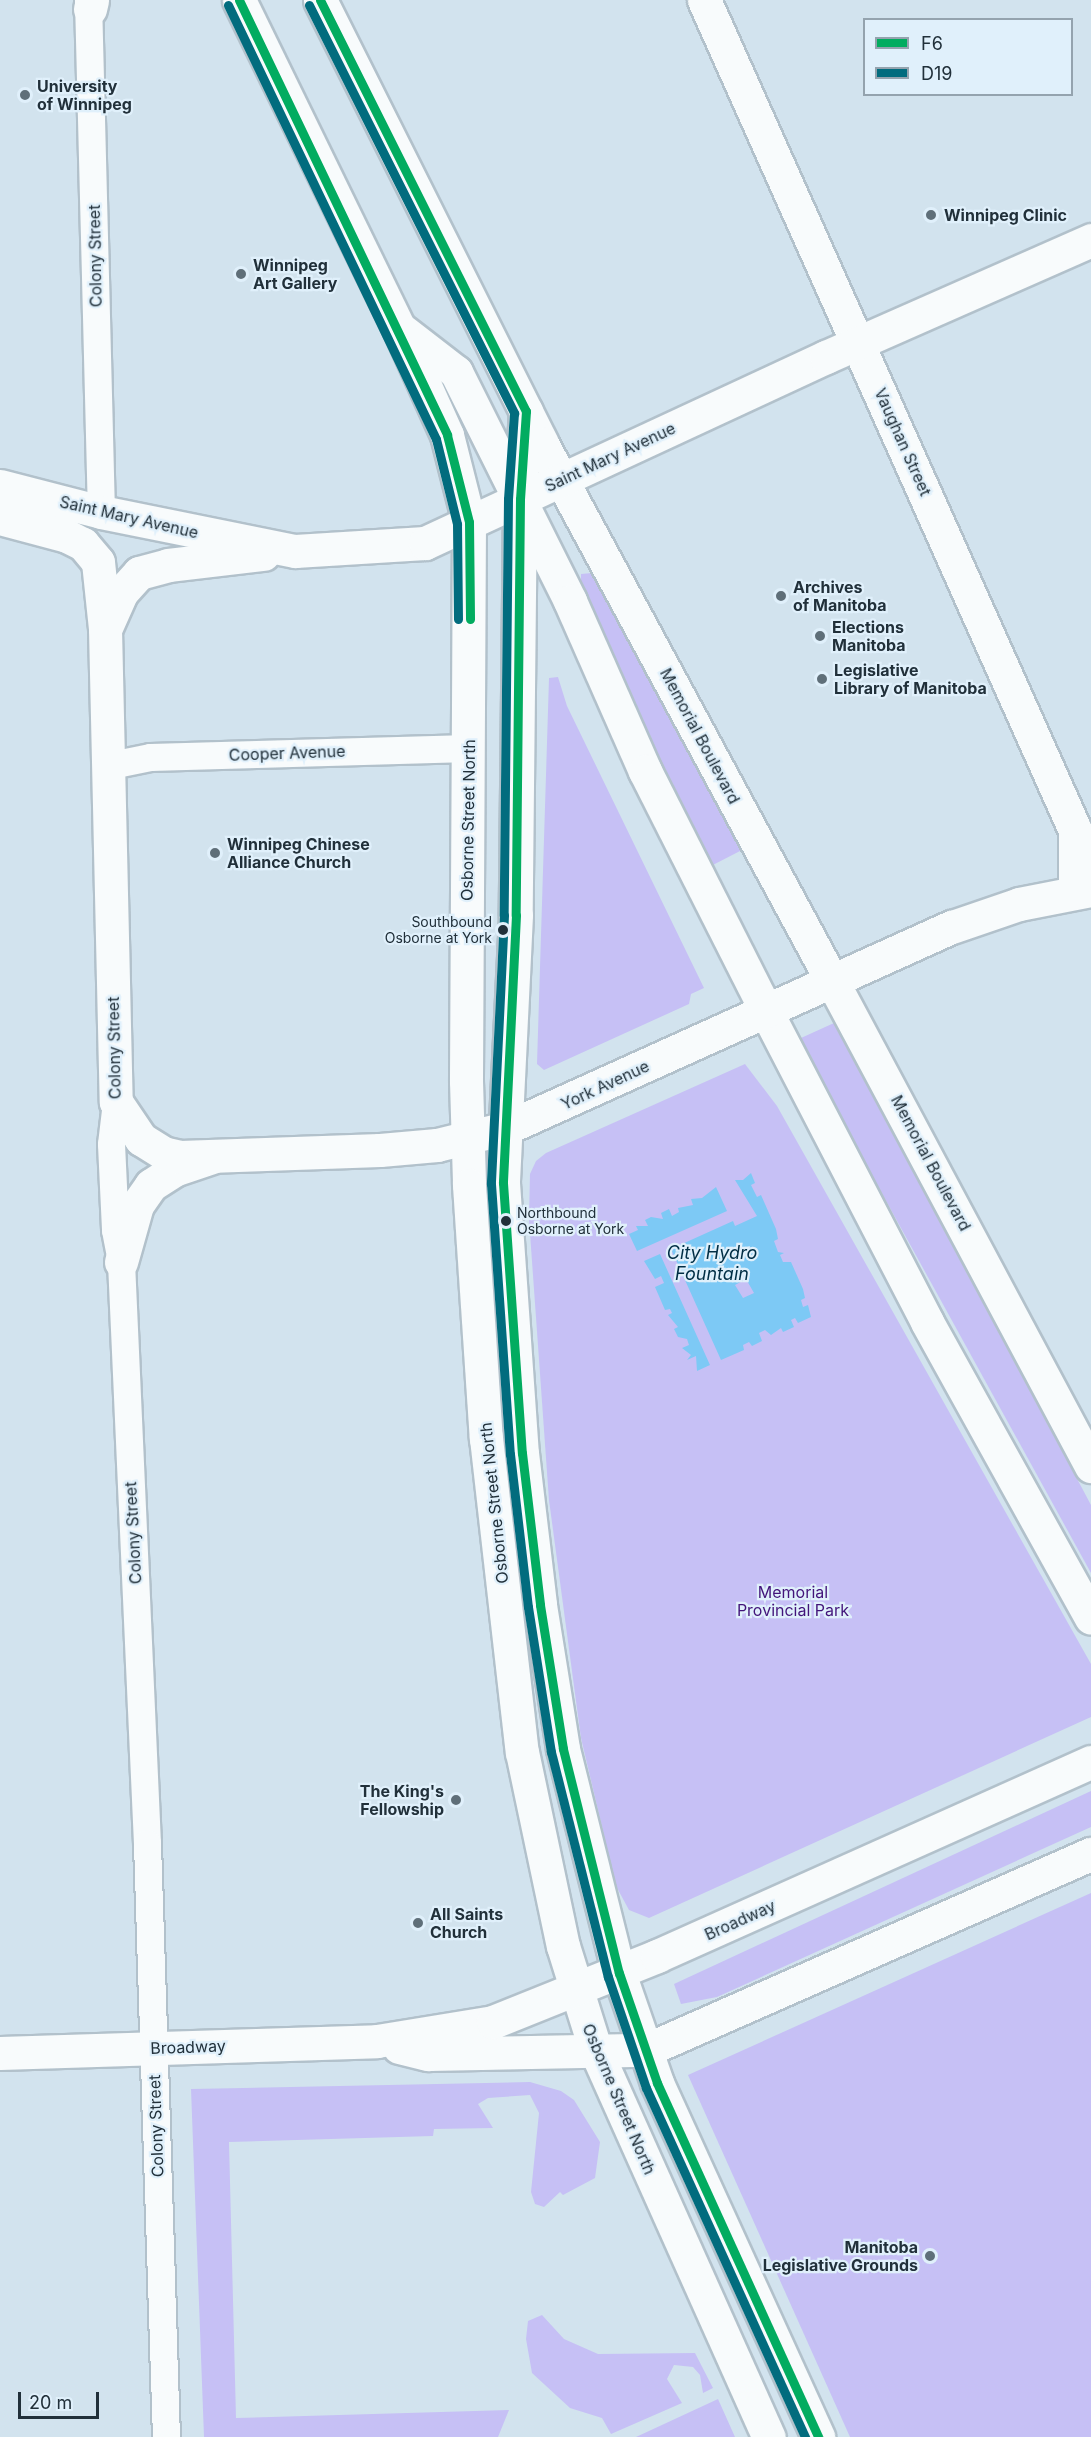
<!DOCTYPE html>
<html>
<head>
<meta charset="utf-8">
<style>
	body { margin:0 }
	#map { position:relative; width:1091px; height:2437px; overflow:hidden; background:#d2e3ee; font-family:Inter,sans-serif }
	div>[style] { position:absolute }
	.green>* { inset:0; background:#c6c0f5 }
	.water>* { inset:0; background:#7dc9f5 }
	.roads { filter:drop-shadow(2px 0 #b2c1cb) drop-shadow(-2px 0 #b2c1cb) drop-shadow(0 2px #b2c1cb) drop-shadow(0 -2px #b2c1cb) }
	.minor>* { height:27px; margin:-13.5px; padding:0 13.5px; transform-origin:13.5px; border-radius:13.5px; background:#f8fbfc }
	.tertiary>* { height:33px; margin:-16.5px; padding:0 16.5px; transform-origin:16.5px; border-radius:16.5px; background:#f8fbfc }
	.secondary>* { height:33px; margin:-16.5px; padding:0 16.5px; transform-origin:16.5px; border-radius:16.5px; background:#f8fbfc }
	.trunk>* { height:33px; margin:-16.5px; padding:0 16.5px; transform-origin:16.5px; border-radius:16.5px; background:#f8fbfc }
	.bus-1>* { height:9px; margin:-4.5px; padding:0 4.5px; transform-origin:4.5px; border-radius:4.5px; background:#02ac60 }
	.bus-2>* { height:9px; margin:-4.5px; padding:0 4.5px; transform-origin:4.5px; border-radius:4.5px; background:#026c7e }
	.dots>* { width:16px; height:16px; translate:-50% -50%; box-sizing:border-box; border:3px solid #e0f0fb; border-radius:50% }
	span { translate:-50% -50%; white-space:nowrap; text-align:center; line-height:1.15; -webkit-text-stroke:4.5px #e0f0fb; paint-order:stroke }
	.bus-label { font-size:14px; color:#21303a }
	.right { translate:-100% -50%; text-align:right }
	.left { translate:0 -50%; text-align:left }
	.poi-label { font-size:16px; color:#21303a; font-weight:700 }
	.street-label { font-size:16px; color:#21303a }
	.park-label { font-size:16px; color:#42147a }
	.water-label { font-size:18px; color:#002e45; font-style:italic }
	.legend { position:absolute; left:863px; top:18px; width:210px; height:78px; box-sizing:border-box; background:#e0f0fb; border:2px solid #94a3ae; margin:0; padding:8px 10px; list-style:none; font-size:18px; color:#21303a }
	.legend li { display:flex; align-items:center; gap:12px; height:30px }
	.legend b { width:30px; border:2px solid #94a3ae }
	.scale { position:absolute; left:18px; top:2392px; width:81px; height:27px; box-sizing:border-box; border:3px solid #21303a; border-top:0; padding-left:8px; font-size:18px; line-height:21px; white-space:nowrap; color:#21303a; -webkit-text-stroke:4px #e0f0fb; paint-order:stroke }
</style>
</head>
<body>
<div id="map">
	<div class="green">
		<div style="clip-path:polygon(592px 573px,742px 850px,709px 867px,581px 584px,581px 574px)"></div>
		<div style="clip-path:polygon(558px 677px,567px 706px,704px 988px,691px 994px,689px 1004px,544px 1070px,537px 1064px,549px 678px)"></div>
		<div style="clip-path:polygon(834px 1023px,1091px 1505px,1091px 1573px,804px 1052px,801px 1038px)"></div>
		<div style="clip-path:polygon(745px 1064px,777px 1106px,1091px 1664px,1091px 1717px,649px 1918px,629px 1910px,616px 1886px,581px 1738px,549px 1500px,529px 1219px,530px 1174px,536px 1161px,546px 1153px)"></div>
		<div style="clip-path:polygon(1091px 1791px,1091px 1827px,717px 1997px,681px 2004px,674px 1984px)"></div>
		<div style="clip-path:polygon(1091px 1893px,1091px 2437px,850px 2437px,688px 2075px)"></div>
		<div style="clip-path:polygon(530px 2082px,561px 2091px,574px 2100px,600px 2142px,595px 2178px,563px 2195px,560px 2192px,544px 2207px,535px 2204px,531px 2192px,539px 2113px,530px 2095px,488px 2098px,478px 2104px,493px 2128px,434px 2129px,433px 2136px,229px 2142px,236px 2418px,509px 2410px,498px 2437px,204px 2437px,191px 2089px)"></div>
		<div style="clip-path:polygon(542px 2315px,564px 2339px,598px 2354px,695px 2353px,713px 2388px,703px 2393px,700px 2375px,693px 2367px,674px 2365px,667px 2379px,682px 2403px,611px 2434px,602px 2418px,570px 2408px,532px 2373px,526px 2339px,528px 2321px)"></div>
		<div style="clip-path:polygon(718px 2399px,735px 2437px,635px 2437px,636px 2437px)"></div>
	</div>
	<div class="water">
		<div style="clip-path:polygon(evenodd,751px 1173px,755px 1183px,751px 1185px,757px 1197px,761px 1195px,776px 1229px,778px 1239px,774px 1241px,778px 1252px,784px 1253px,780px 1255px,783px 1262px,791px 1262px,803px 1289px,805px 1298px,801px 1300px,803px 1307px,808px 1305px,811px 1317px,798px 1323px,795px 1318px,791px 1320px,794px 1327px,783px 1332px,781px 1328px,771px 1335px,765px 1330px,759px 1333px,762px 1341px,752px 1346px,749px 1342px,743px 1345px,744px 1350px,721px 1360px,671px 1249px,733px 1221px,735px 1226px,757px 1216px,735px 1180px,743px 1180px,751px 1173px,746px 1279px,754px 1293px,743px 1298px,735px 1285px,746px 1279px)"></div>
		<div style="clip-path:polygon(716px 1187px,727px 1211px,637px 1251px,629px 1234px,638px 1230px,636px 1226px,648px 1226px,645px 1220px,651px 1217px,663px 1219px,661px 1213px,669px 1209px,672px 1216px,679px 1212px,678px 1208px,693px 1205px,691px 1199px,702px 1198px)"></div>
		<div style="clip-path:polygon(660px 1254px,710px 1365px,697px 1371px,696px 1356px,687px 1360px,691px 1355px,682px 1348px,689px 1345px,687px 1339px,678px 1337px,674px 1329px,678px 1327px,668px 1315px,672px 1313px,670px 1309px,665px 1310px,655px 1287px,664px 1283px,661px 1276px,655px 1279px,644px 1261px)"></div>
	</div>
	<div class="roads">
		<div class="minor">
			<div style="left:88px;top:0;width:512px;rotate:88.55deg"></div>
			<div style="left:106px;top:766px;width:45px;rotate:-11.6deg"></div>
			<div style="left:150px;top:757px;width:319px;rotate:-1.6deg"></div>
			<div style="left:116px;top:1102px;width:42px;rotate:96.8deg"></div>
			<div style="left:111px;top:1144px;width:86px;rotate:87.3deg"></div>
			<div style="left:115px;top:1230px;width:33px;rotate:79deg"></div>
			<div style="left:121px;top:1262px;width:582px;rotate:87.44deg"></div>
			<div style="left:147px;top:1843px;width:594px;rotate:88.17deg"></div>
		</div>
		<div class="tertiary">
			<div style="left:704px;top:0;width:909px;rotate:65.92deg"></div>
			<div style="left:1075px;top:830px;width:61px;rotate:90deg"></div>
			<div style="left:832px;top:981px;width:550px;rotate:61.9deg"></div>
			<div style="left:766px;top:1011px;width:350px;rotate:62.6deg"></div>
			<div style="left:927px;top:1322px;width:338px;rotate:61deg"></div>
			<div style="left:121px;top:1262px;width:59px;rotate:-74.3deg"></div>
			<div style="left:137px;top:1205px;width:24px;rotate:-55deg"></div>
			<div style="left:151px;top:1185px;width:27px;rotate:-33deg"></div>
			<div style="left:174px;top:1170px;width:40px;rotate:-18.9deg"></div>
		</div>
		<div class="secondary">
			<div style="left:239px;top:0;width:365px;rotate:64deg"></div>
			<div style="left:399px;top:328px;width:117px;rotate:65.8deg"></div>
			<div style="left:447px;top:435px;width:90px;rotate:75.8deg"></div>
			<div style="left:469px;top:522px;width:559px;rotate:90.31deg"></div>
			<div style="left:466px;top:1081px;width:104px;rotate:88.3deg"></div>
			<div style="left:469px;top:1185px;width:254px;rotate:86.2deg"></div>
			<div style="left:486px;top:1438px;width:316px;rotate:83.5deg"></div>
			<div style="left:522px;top:1752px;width:198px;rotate:78.1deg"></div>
			<div style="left:563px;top:1946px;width:110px;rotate:72.6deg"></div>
			<div style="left:596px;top:2051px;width:423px;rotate:65.9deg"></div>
			<div style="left:320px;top:0;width:496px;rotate:63.4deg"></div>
			<div style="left:542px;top:444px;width:610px;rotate:61.63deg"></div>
			<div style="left:90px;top:9px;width:9px;rotate:-77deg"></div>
			<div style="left:403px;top:331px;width:67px;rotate:37.7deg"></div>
			<div style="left:456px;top:372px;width:256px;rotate:63.5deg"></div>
			<div style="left:570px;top:601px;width:186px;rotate:66.2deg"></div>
			<div style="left:645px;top:771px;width:269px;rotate:63.2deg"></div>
			<div style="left:526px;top:411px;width:88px;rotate:93.9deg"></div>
			<div style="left:520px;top:499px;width:416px;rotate:90.6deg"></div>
			<div style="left:516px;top:915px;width:268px;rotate:92.8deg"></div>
			<div style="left:503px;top:1183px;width:271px;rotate:86deg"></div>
			<div style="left:522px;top:1453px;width:153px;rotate:83.2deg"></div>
			<div style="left:540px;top:1605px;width:146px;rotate:80.9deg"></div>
			<div style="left:563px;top:1749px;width:231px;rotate:76deg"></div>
			<div style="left:619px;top:1973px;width:116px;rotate:70.9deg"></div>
			<div style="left:657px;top:2083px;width:389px;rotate:65.5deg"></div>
			<div style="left:0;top:486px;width:104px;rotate:14.4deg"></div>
			<div style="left:101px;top:512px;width:198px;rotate:11.4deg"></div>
			<div style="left:295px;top:551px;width:130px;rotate:-3.5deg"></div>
			<div style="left:425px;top:543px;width:442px;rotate:-24.9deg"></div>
			<div style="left:826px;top:357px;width:290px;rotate:-23.8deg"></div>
			<div style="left:0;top:518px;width:69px;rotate:15deg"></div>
			<div style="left:67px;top:536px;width:18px;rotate:27deg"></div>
			<div style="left:83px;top:544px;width:23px;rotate:50deg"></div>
			<div style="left:98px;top:562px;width:67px;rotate:84deg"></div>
			<div style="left:105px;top:629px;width:473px;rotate:88.7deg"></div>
			<div style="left:116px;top:1102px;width:45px;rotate:56deg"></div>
			<div style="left:141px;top:1139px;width:26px;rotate:32deg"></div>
			<div style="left:163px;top:1153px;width:17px;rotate:13deg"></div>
			<div style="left:180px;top:1157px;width:200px;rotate:-2deg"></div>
			<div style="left:380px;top:1150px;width:57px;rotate:-5deg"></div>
			<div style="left:437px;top:1145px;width:71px;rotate:-13.8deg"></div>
			<div style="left:506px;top:1128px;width:489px;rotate:-24.3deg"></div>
			<div style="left:952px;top:927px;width:71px;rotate:-18.9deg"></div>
			<div style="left:1019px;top:904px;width:73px;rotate:-11deg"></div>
			<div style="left:107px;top:625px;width:35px;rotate:-66deg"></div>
			<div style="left:121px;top:593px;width:27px;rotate:-48deg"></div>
			<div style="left:139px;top:573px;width:30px;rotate:-15deg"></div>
			<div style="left:168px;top:565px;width:96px;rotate:-6.6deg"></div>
		</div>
		<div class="trunk">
			<div style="left:399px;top:2047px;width:30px;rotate:14deg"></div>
			<div style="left:428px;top:2054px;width:218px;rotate:-1.1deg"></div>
			<div style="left:646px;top:2050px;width:486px;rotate:-23.8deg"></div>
			<div style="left:0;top:2053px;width:377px;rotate:-1.8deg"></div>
			<div style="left:377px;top:2041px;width:118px;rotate:-9.3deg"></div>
			<div style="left:493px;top:2022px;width:177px;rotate:-21.9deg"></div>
			<div style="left:657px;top:1956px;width:475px;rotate:-24.1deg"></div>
		</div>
	</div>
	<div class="bus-1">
		<div style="left:239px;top:0;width:482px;rotate:64.4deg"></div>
		<div style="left:447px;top:435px;width:90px;rotate:75.8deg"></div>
		<div style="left:469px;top:522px;width:97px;rotate:89.4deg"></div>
		<div style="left:320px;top:0;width:460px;rotate:63.4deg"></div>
		<div style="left:526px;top:411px;width:88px;rotate:93.9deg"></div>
		<div style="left:520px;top:499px;width:416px;rotate:90.6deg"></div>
		<div style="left:516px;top:915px;width:268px;rotate:92.8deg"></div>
		<div style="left:503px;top:1183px;width:271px;rotate:86deg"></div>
		<div style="left:522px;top:1453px;width:153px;rotate:83.2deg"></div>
		<div style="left:540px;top:1605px;width:146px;rotate:80.9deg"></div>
		<div style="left:563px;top:1749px;width:231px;rotate:76deg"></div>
		<div style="left:619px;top:1973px;width:116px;rotate:70.9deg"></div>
		<div style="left:657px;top:2083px;width:389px;rotate:65.5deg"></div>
	</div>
	<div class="bus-2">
		<div style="left:228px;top:5px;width:481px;rotate:64.4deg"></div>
		<div style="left:436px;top:439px;width:88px;rotate:76.1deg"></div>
		<div style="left:457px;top:524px;width:95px;rotate:89.4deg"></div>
		<div style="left:309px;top:5px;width:457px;rotate:63.3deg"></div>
		<div style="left:514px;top:413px;width:86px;rotate:94deg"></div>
		<div style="left:508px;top:499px;width:416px;rotate:90.6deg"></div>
		<div style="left:504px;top:915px;width:269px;rotate:92.8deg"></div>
		<div style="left:491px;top:1184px;width:271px;rotate:86deg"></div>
		<div style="left:510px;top:1454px;width:154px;rotate:83.3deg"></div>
		<div style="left:528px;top:1607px;width:147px;rotate:81deg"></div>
		<div style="left:551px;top:1752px;width:232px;rotate:75.8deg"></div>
		<div style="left:608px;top:1977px;width:117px;rotate:71.1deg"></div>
		<div style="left:646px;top:2088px;width:384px;rotate:65.5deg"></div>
	</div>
	<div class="dots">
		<div style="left:25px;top:95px;background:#5f6f79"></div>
		<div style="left:931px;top:215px;background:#5f6f79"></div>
		<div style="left:241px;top:274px;background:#5f6f79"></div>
		<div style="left:781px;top:596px;background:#5f6f79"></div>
		<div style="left:820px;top:636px;background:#5f6f79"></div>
		<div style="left:822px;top:679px;background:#5f6f79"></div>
		<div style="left:215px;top:853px;background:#5f6f79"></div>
		<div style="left:503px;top:930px;background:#21303a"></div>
		<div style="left:506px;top:1221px;background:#21303a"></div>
		<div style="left:456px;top:1800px;background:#5f6f79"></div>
		<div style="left:418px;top:1923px;background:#5f6f79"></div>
		<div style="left:930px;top:2256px;background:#5f6f79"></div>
	</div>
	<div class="bus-label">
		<span class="right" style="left:492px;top:930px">Southbound<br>Osborne at York</span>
		<span class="left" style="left:517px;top:1221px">Northbound<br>Osborne at York</span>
	</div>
	<div class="poi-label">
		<span class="left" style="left:37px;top:95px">University<br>of Winnipeg</span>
		<span class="left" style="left:944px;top:215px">Winnipeg Clinic</span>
		<span class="left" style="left:253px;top:274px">Winnipeg<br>Art Gallery</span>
		<span class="left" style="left:793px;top:596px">Archives<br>of Manitoba</span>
		<span class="left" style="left:832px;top:636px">Elections<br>Manitoba</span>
		<span class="left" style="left:834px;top:679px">Legislative<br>Library of Manitoba</span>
		<span class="left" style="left:227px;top:853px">Winnipeg Chinese<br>Alliance Church</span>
		<span class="right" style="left:444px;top:1800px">The King's<br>Fellowship</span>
		<span class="left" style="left:430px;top:1923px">All Saints<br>Church</span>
		<span class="right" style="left:918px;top:2256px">Manitoba<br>Legislative Grounds</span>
	</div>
	<div class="street-label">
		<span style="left:95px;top:256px;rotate:-91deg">Colony Street</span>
		<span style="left:903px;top:442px;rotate:66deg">Vaughan Street</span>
		<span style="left:610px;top:457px;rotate:-25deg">Saint Mary Avenue</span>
		<span style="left:129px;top:517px;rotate:13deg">Saint Mary Avenue</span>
		<span style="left:700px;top:736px;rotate:62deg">Memorial Boulevard</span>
		<span style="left:287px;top:753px;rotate:-2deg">Cooper Avenue</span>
		<span style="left:468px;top:820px;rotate:-89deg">Osborne Street North</span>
		<span style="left:114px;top:1048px;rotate:-91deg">Colony Street</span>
		<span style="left:605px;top:1085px;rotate:-25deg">York Avenue</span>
		<span style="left:931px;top:1163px;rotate:62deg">Memorial Boulevard</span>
		<span style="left:494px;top:1503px;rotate:-96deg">Osborne Street North</span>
		<span style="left:133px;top:1533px;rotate:-93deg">Colony Street</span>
		<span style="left:740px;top:1920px;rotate:-24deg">Broadway</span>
		<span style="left:188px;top:2047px;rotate:-2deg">Broadway</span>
		<span style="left:619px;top:2099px;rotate:67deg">Osborne Street North</span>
		<span style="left:156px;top:2126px;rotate:-92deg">Colony Street</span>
	</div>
	<div class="park-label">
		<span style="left:793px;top:1601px">Memorial<br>Provincial Park</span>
	</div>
	<div class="water-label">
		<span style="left:712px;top:1264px">City Hydro<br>Fountain</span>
	</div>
	<ul class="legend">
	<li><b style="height:8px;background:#02ac60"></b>F6</li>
	<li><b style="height:8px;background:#026c7e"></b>D19</li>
	</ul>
	<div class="scale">20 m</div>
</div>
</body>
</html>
